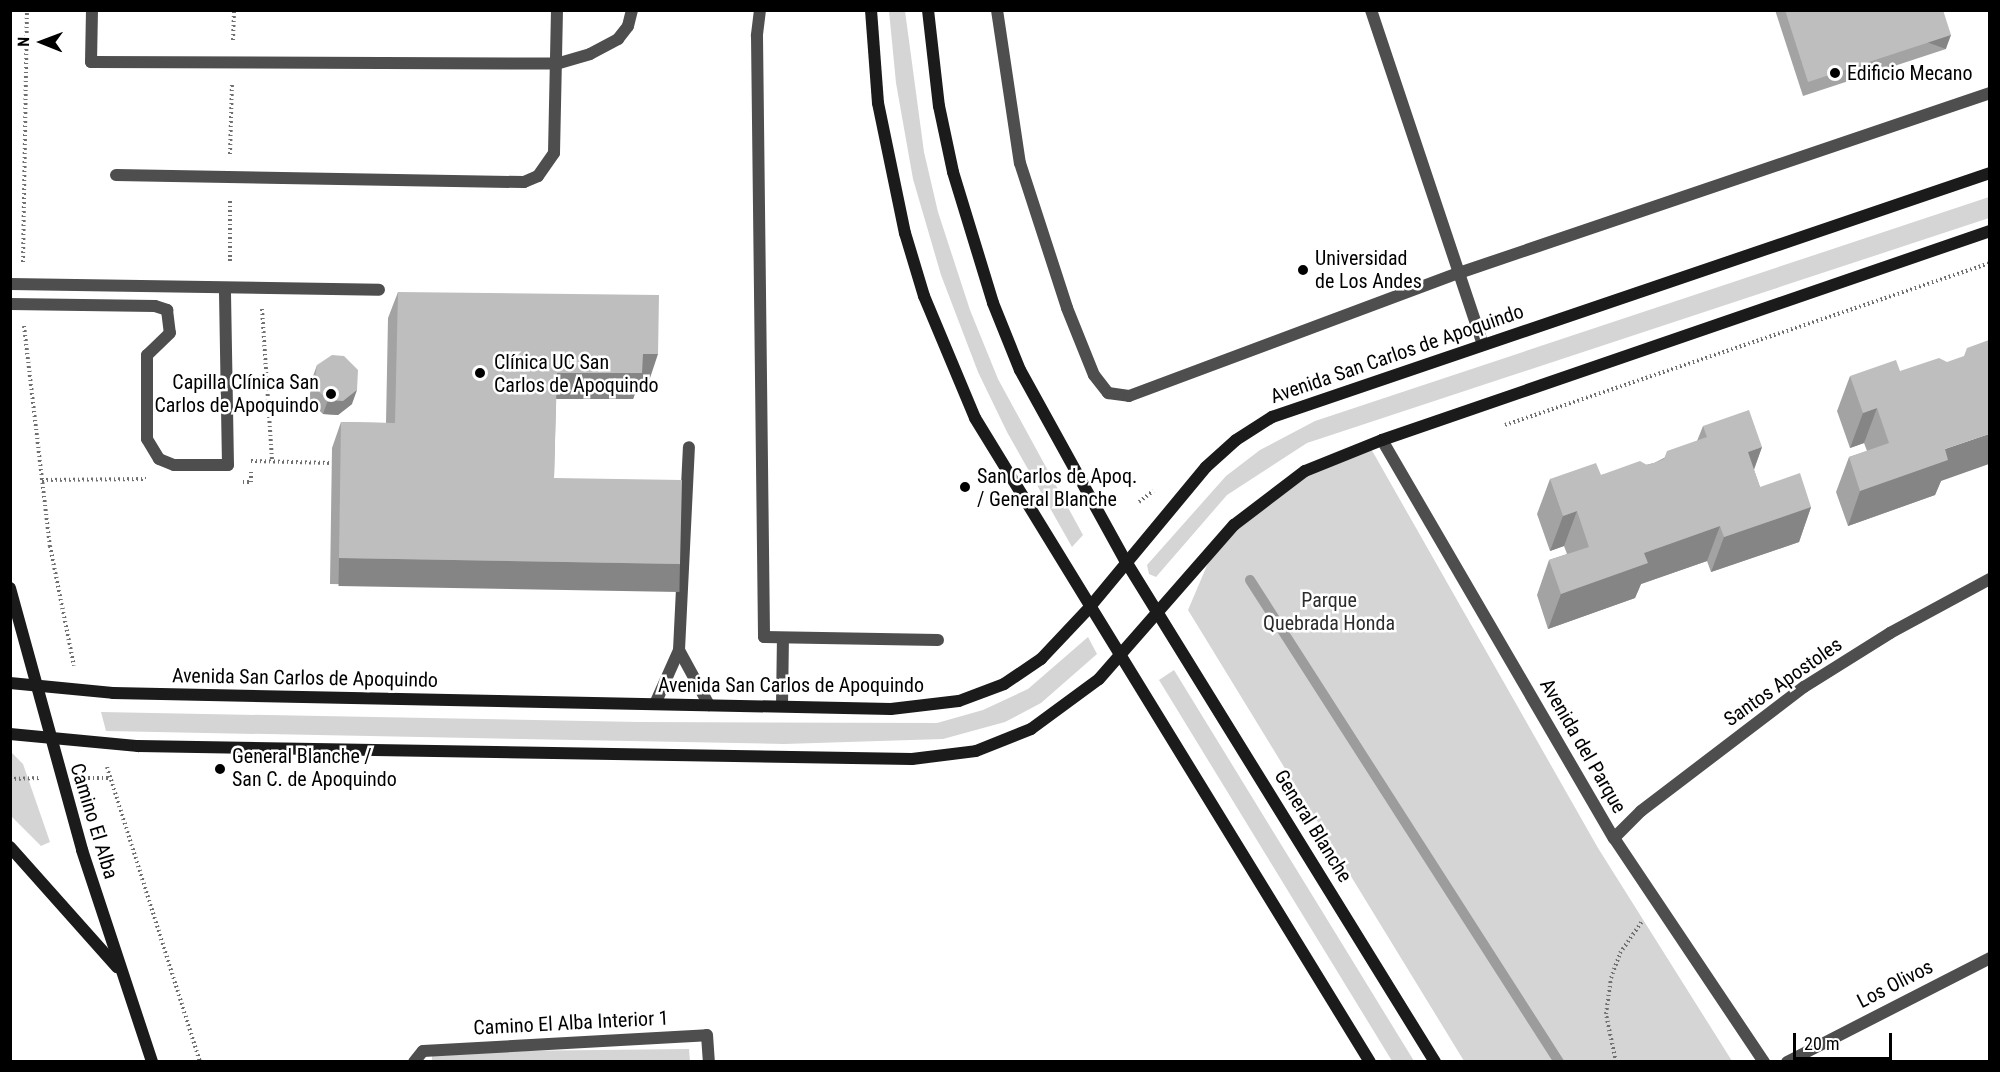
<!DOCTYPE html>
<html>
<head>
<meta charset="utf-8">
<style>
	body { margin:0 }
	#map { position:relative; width:2000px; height:1072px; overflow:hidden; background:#fff; font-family:"Roboto Condensed",sans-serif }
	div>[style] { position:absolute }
	.green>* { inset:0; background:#d5d5d5 }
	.stream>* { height:10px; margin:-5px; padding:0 5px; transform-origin:5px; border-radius:5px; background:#9c9c9c }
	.path>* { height:4px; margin-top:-2px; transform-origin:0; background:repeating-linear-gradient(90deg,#707070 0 1.5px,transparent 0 4.5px) }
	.lane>* { height:12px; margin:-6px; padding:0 6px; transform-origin:6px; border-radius:6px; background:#4e4e4e }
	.street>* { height:12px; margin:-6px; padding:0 6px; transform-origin:6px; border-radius:6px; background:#4e4e4e }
	.secondary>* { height:12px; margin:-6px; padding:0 6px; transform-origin:6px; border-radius:6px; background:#1b1b1b }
	.wall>* { inset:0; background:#a3a3a3 }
	.shaded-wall>* { inset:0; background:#858585; transform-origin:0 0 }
	.building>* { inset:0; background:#bebebe }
	.dots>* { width:16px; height:16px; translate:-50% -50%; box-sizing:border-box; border:3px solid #fff; border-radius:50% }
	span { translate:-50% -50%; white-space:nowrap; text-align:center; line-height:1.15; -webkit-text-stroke:5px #fff; paint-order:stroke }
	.poi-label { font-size:20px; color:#000 }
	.left { translate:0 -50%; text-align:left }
	.right { translate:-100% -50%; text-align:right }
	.street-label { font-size:20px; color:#000 }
	.park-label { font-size:20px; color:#2c2c2c }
	.frame { position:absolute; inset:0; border:12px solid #000; pointer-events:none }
	.north { position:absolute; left:12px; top:12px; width:60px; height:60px; -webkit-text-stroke:4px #fff; paint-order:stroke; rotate:271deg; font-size:16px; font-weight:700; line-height:24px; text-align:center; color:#000 }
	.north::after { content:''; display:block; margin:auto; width:21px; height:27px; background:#000; clip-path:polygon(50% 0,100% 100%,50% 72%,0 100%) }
	.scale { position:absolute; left:1793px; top:1033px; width:99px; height:27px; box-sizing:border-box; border:3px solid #000; border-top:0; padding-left:8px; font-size:18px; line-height:21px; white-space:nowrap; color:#000; -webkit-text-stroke:4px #fff; paint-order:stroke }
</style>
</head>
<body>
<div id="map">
	<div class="green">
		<div style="clip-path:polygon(889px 11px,905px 11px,924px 152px,938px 212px,970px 310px,998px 379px,1083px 535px,1072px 547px,1007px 432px,978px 372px,941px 275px,913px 179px,896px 83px)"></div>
		<div style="clip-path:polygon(1989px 197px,1989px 218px,1307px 443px,1227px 495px,1156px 577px,1149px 574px,1147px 565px,1226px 476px,1260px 450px,1315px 421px)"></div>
		<div style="clip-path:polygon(1370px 447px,1598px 848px,1732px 1061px,1464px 1061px,1188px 610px,1217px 542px,1305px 471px)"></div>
		<div style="clip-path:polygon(1088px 637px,1097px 654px,1041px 703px,1005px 722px,943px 739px,784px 744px,106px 731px,101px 712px,639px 722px,937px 723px,983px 710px,1028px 689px)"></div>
		<div style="clip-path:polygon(1174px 670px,1325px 916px,1414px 1061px,1392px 1061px,1159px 680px)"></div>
		<div style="clip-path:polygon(11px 752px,23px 764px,50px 842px,41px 846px,11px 816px)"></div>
		<div style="clip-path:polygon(689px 1049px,690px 1062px,432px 1062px,432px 1052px)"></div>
	</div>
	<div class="stream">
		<div style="left:1250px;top:580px;width:573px;rotate:57.34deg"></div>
	</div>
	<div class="path">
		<div style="left:233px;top:40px;width:30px;rotate:-88deg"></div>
		<div style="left:230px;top:154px;width:70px;rotate:-88.4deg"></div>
		<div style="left:230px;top:201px;width:63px;rotate:90deg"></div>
		<div style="left:23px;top:262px;width:252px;rotate:-89.1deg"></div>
		<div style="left:262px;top:309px;width:152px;rotate:86.2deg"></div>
		<div style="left:24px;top:326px;width:222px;rotate:83.3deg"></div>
		<div style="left:50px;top:546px;width:122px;rotate:78.7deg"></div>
		<div style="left:1505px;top:425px;width:511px;rotate:-18.47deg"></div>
		<div style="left:251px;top:461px;width:80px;rotate:1.4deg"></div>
		<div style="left:42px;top:480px;width:104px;rotate:-0.6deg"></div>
		<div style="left:243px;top:482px;width:8px"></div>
		<div style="left:251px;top:482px;width:11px;rotate:-90deg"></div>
		<div style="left:1139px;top:502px;width:18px;rotate:-38deg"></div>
		<div style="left:107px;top:767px;width:309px;rotate:72.5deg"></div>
		<div style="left:84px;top:778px;width:26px"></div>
		<div style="left:10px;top:779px;width:30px;rotate:-2deg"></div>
		<div style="left:1616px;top:1062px;width:49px;rotate:-101.8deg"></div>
		<div style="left:1606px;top:1014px;width:36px;rotate:-82deg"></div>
		<div style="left:1611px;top:978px;width:27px;rotate:-70deg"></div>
		<div style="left:1620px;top:953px;width:40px;rotate:-55.1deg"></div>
	</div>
	<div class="lane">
		<div style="left:92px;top:10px;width:52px;rotate:91.1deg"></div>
		<div style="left:91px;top:62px;width:465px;rotate:0.2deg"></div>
		<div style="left:556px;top:64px;width:35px;rotate:-16deg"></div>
		<div style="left:590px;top:54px;width:32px;rotate:-28deg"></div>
		<div style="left:618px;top:39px;width:16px;rotate:-52deg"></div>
		<div style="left:628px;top:26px;width:16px;rotate:-76deg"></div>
		<div style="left:760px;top:10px;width:26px;rotate:97deg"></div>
		<div style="left:757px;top:36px;width:601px;rotate:89.33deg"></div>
		<div style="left:764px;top:637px;width:174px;rotate:1deg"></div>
		<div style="left:997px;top:10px;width:155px;rotate:81.5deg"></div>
		<div style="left:1020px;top:163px;width:152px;rotate:72deg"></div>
		<div style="left:1067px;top:308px;width:72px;rotate:68.1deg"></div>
		<div style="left:1094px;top:375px;width:23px;rotate:52deg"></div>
		<div style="left:1108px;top:393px;width:21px;rotate:8deg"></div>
		<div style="left:1129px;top:396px;width:349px;rotate:-20.5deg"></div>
		<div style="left:1456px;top:274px;width:564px;rotate:-18.72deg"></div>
		<div style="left:1371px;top:10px;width:352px;rotate:71.5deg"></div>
		<div style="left:116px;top:175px;width:408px;rotate:1deg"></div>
		<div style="left:524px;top:182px;width:15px;rotate:-23deg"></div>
		<div style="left:538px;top:176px;width:28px;rotate:-55deg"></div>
		<div style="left:554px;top:153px;width:143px;rotate:-88.8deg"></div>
		<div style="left:10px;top:284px;width:369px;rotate:0.9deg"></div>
		<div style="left:10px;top:304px;width:145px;rotate:0.8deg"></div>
		<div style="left:155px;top:306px;width:13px;rotate:18deg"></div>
		<div style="left:167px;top:310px;width:23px;rotate:83deg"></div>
		<div style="left:170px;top:333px;width:32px;rotate:136deg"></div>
		<div style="left:147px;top:355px;width:84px;rotate:90deg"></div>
		<div style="left:147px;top:439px;width:23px;rotate:59deg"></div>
		<div style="left:159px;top:459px;width:16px;rotate:22deg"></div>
		<div style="left:174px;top:465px;width:54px"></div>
		<div style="left:228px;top:465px;width:175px;rotate:-91deg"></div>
		<div style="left:679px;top:650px;width:63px;rotate:61.4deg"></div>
		<div style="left:655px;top:704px;width:59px;rotate:-66deg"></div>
		<div style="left:679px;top:650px;width:203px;rotate:-87.2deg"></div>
		<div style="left:782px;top:706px;width:68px;rotate:-89.2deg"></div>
	</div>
	<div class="street">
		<div style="left:1382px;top:440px;width:461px;rotate:59.8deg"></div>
		<div style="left:1614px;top:838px;width:270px;rotate:56.2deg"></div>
		<div style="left:1614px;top:838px;width:38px;rotate:-45deg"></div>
		<div style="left:1641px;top:811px;width:205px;rotate:-37.3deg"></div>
		<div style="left:1804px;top:687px;width:102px;rotate:-32.1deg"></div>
		<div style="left:1890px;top:633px;width:114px;rotate:-28.4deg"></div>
		<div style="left:414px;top:1062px;width:14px;rotate:-51deg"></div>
		<div style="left:423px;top:1051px;width:284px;rotate:-3.2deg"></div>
		<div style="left:707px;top:1035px;width:27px;rotate:86deg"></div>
		<div style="left:1787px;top:1062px;width:228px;rotate:-27.1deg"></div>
	</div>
	<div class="secondary">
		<div style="left:871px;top:10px;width:93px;rotate:85.7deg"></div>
		<div style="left:878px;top:103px;width:133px;rotate:78.3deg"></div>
		<div style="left:905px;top:233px;width:66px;rotate:73.2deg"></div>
		<div style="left:924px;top:296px;width:132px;rotate:67.3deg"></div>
		<div style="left:975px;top:418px;width:755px;rotate:58.48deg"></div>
		<div style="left:928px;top:10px;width:97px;rotate:83.5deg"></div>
		<div style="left:939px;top:106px;width:67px;rotate:78deg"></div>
		<div style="left:953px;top:172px;width:137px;rotate:73deg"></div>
		<div style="left:993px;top:303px;width:72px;rotate:68.1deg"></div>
		<div style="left:1020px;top:370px;width:217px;rotate:61.1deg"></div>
		<div style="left:1125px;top:560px;width:590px;rotate:58.3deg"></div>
		<div style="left:10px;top:588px;width:272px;rotate:74.6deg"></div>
		<div style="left:82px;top:850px;width:223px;rotate:71.7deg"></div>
		<div style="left:10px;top:683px;width:103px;rotate:5.5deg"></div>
		<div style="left:113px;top:693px;width:778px;rotate:1.18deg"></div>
		<div style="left:891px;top:709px;width:68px;rotate:-6.7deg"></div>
		<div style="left:959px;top:701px;width:48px;rotate:-20.7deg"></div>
		<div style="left:1004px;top:684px;width:45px;rotate:-34deg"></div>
		<div style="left:1041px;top:659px;width:70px;rotate:-46.7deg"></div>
		<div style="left:1089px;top:608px;width:183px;rotate:-50.3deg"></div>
		<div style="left:1206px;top:467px;width:40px;rotate:-42deg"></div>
		<div style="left:1236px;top:440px;width:43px;rotate:-32.6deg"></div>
		<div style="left:1272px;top:417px;width:758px;rotate:-18.77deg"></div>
		<div style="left:10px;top:734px;width:129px;rotate:5.4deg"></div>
		<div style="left:138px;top:746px;width:774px;rotate:0.96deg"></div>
		<div style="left:912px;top:759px;width:64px;rotate:-7.1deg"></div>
		<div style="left:976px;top:751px;width:59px;rotate:-21.8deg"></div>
		<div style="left:1031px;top:729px;width:84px;rotate:-36.3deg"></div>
		<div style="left:1099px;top:679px;width:205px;rotate:-48.8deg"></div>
		<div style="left:1234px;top:525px;width:89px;rotate:-37.3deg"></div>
		<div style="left:1305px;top:471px;width:83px;rotate:-21.9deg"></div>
		<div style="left:1382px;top:440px;width:643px;rotate:-18.97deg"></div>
		<div style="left:10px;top:847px;width:161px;rotate:48.3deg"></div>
	</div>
	<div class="wall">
		<div style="clip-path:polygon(1775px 10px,1943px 10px,1946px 49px,1803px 96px)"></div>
		<div style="clip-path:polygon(398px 292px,649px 381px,640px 381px,633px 399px,556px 399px,554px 478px,680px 564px,671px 590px,330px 584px,332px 448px,341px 422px,386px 423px,388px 318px)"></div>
		<div style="clip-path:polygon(317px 365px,352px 404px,338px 415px,323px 414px,309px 401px,312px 379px)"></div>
		<div style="clip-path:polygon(1850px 376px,1941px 481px,1935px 495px,1848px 526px,1836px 492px,1849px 457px,1867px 451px,1864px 443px,1850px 448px,1837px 411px)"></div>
		<div style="clip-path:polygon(1703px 426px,1762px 447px,1754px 470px,1760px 487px,1811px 507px,1799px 542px,1711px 572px,1707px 561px,1641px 584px,1635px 598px,1548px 629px,1537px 595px,1549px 560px,1567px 554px,1564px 546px,1550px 551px,1537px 514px,1550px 479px,1601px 475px,1654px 463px,1697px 441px)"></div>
	</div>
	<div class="shaded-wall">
		<div style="left:1951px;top:35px;width:15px;height:151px;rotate:110deg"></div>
		<div style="clip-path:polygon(643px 354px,658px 354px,649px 381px,640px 381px,633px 399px,547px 399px,557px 373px)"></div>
		<div style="clip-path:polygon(357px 390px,352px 404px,338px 415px,323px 414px,328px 400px)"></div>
		<div style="clip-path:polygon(1877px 408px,1864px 443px,1850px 448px,1863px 413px)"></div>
		<div style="clip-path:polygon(1989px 434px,1989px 464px,1941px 481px,1935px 495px,1848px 526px,1860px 491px,1945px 449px)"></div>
		<div style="clip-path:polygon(1762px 447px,1749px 482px,1748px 452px)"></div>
		<div style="clip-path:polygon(1811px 507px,1799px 542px,1711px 572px,1724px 537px)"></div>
		<div style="clip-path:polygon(1577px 511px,1564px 546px,1550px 551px,1563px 516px)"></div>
		<div style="clip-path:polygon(1720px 526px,1707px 561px,1641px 584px,1635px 598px,1548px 629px,1561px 594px,1644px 553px)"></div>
		<div style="left:339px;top:558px;width:341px;height:28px;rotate:1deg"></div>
	</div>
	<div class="building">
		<div style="clip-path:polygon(1785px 10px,1943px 10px,1951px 35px,1808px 82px)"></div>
		<div style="clip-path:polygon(398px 292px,659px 295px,658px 354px,643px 354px,642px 373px,557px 373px,554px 478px,682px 480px,680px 564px,339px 558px,341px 422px,395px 423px)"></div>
		<div style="clip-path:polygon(1989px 340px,1989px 434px,1945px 449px,1948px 460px,1860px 491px,1849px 457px,1889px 443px,1877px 408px,1863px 413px,1850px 376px,1896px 360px,1900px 371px,1939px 358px,1947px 362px,1964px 356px,1967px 348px)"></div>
		<div style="clip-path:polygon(332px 355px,344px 356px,358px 370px,357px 390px,343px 401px,328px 400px,314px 387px,317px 365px)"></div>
		<div style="clip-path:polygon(1749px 410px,1762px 447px,1748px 452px,1760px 487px,1800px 473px,1811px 507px,1724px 537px,1720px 526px,1644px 553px,1648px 563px,1561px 594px,1549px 560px,1589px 547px,1577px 511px,1563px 516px,1550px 479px,1596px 463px,1601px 475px,1640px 461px,1647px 465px,1654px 463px,1664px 459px,1667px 451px,1707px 437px,1703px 426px)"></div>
	</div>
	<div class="dots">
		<div style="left:1835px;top:73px;background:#000"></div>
		<div style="left:1303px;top:270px;background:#000"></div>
		<div style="left:480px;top:373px;background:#000"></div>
		<div style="left:331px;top:394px;background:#000"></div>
		<div style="left:965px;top:487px;background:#000"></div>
		<div style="left:220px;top:769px;background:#000"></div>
	</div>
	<div class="poi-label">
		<span class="left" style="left:1847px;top:73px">Edificio Mecano</span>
		<span class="left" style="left:1315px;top:270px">Universidad<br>de Los Andes</span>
		<span class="left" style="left:494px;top:374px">Clínica UC San<br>Carlos de Apoquindo</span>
		<span class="right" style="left:319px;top:394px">Capilla Clínica San<br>Carlos de Apoquindo</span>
		<span class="left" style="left:977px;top:488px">San Carlos de Apoq.<br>/ General Blanche</span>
		<span class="left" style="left:232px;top:768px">General Blanche /<br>San C. de Apoquindo</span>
	</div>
	<div class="street-label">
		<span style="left:1397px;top:354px;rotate:-19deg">Avenida San Carlos de Apoquindo</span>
		<span style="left:305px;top:678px;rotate:1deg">Avenida San Carlos de Apoquindo</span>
		<span style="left:1783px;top:682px;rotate:-35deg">Santos Apostoles</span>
		<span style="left:791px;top:685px">Avenida San Carlos de Apoquindo</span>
		<span style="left:1583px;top:746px;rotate:60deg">Avenida del Parque</span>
		<span style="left:94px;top:821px;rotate:73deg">Camino El Alba</span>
		<span style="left:1313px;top:826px;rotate:58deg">General Blanche</span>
		<span style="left:1895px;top:984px;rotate:-27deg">Los Olivos</span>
		<span style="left:571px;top:1023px;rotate:-3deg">Camino El Alba Interior 1</span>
	</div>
	<div class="park-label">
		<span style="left:1329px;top:612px">Parque<br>Quebrada Honda</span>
	</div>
	<div class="frame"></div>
	<div class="north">N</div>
	<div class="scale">20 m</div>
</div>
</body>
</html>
